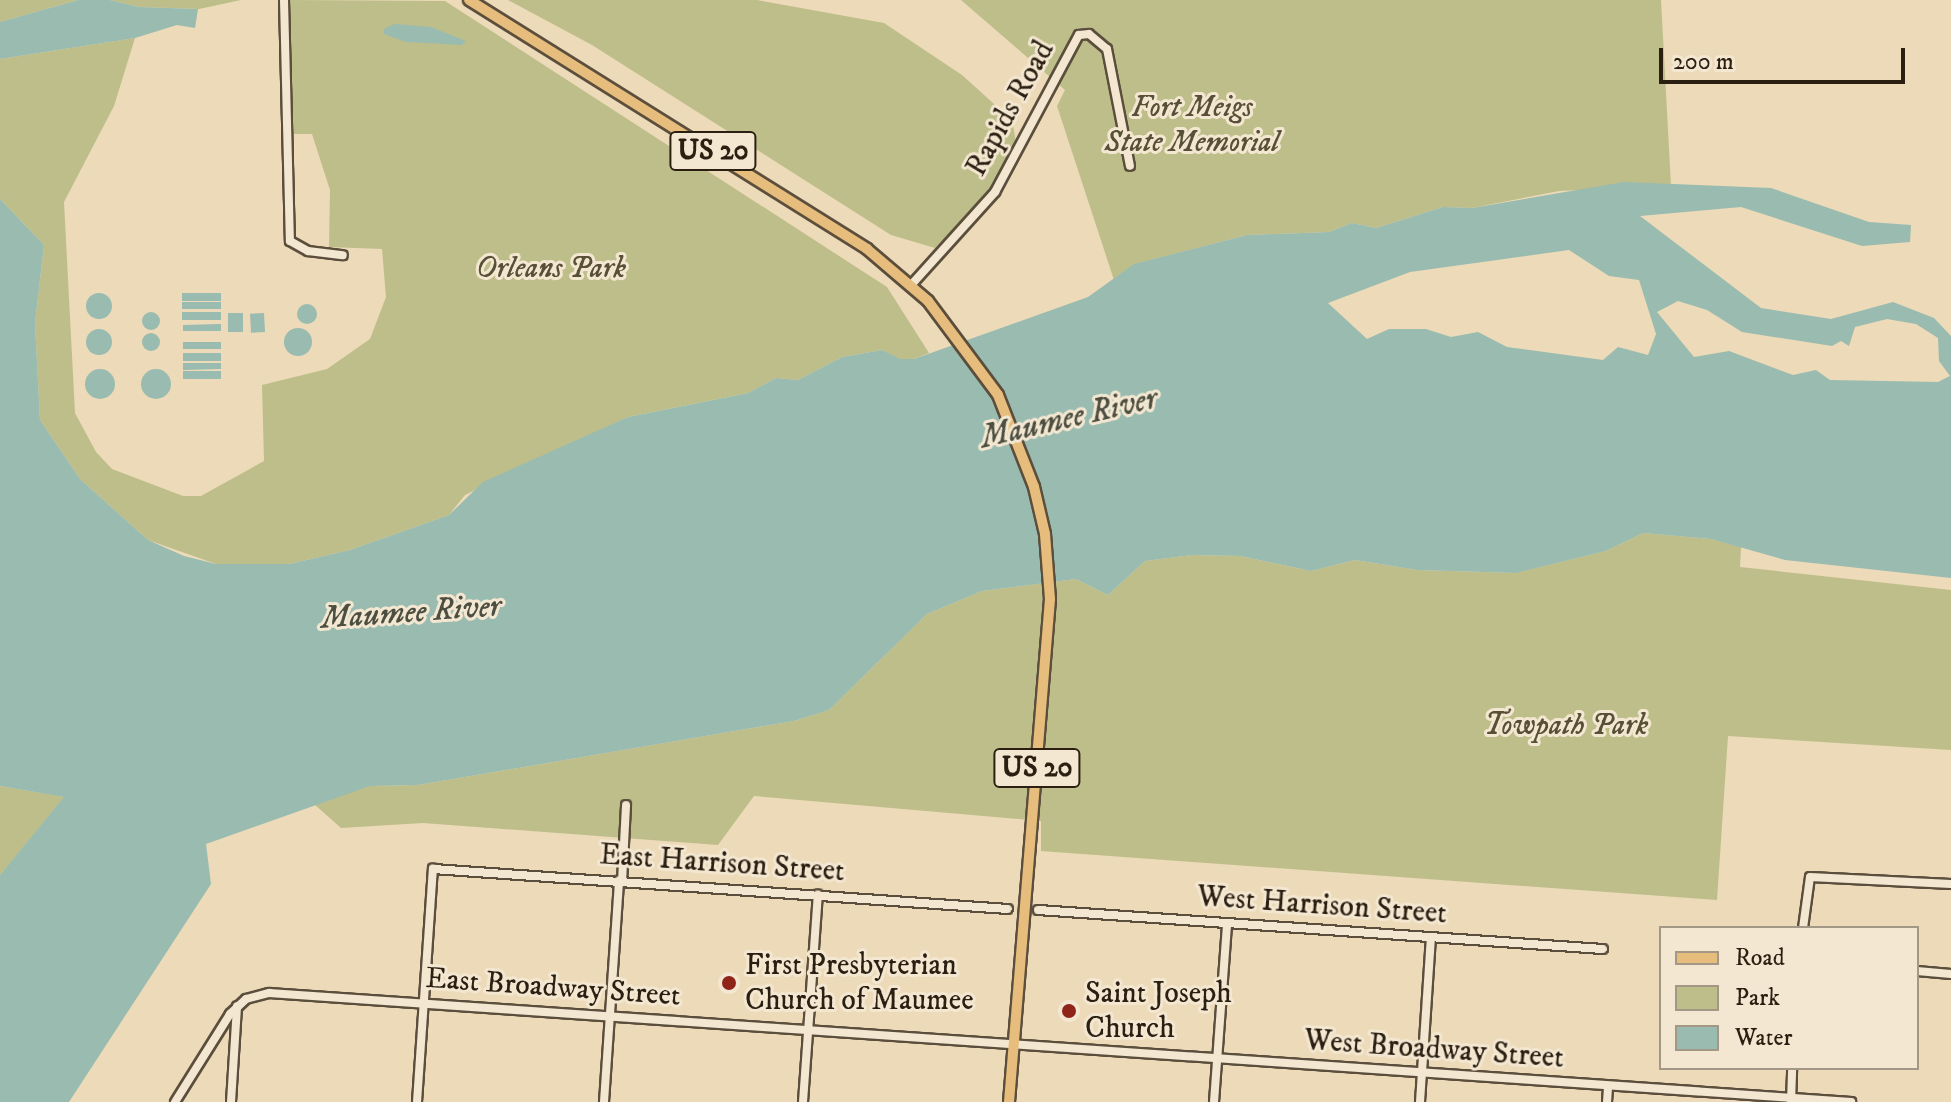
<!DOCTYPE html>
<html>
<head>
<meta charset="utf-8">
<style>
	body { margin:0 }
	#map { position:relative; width:1951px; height:1102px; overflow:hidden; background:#ecdab8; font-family:"IM FELL DW Pica",serif }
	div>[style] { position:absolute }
	.green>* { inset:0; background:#bebe8a }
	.water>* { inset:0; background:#99bbb0; transform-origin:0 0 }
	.round { border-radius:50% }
	.roads { filter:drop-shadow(2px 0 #5b4e3c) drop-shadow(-2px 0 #5b4e3c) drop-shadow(0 2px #5b4e3c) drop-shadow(0 -2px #5b4e3c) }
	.minor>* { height:8px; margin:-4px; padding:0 4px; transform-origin:4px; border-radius:4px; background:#f3e7d1 }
	.major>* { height:10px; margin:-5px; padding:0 5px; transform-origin:5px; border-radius:5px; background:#e6bd7c }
	.dots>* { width:22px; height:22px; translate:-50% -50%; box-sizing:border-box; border:4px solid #f3e7d1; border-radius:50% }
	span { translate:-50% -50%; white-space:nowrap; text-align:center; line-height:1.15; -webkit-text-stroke:6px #f3e7d1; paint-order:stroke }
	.shield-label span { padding:2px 6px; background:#f3e7d1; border:2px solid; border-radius:6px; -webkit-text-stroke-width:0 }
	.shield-label { font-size:28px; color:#2b1f12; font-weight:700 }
	.park-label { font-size:30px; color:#574f36; font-style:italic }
	.street-label { font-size:30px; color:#2b1f12 }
	.poi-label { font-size:30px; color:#2b1f12 }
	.left { translate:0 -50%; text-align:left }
	.water-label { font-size:32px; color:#4c4e41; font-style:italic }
	.legend { position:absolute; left:1659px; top:926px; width:260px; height:144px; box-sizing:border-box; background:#f3e7d1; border:2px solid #a39785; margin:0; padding:10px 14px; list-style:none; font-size:24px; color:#2b1f12 }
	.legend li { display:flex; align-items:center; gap:16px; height:40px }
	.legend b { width:40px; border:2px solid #a39785 }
	.scale { position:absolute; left:1659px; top:48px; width:246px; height:36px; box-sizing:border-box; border:4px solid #2b1f12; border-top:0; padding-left:10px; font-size:24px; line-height:28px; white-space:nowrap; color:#2b1f12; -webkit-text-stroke:6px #f3e7d1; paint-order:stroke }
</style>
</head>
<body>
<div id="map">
	<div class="green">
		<div style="clip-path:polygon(0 0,78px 0,0 22px)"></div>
		<div style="clip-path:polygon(110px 0,241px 0,199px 9px,139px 7px)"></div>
		<div style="clip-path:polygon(290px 0,445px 1px,887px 287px,929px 353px,914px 359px,900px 360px,882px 350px,842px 357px,798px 380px,776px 378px,748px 393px,628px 417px,465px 495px,449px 515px,350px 550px,289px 564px,216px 564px,148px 540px,80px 479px,40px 420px,35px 323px,44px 245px,0 199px,0 59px,135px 38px,114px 106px,64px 202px,75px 413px,96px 452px,112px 469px,183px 496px,201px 496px,264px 461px,262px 385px,327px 369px,370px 339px,386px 297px,382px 249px,329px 247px,330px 190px,312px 134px,292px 134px)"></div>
		<div style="clip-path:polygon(508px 0,757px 0,884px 23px,962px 75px,1004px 113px,1013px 125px,1017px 149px,980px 202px,935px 248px,891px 235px,592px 45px)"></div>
		<div style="clip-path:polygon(961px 0,1661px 0,1671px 186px,1559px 191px,1472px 208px,1443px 207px,1376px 228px,1352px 223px,1329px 232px,1247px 235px,1135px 264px,1114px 280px,1057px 106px,1065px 90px)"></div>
		<div style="clip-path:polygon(1643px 533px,1711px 539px,1741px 547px,1740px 567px,1951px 590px,1951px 750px,1728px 736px,1717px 900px,1041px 851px,1041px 821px,754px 796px,718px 845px,423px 823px,341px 828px,314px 804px,370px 786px,418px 785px,794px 721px,829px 710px,927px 614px,982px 591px,1076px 579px,1108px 595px,1145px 561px,1192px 555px,1240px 556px,1311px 571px,1355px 560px,1417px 570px,1515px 573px,1606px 551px)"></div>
		<div style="clip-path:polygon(0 786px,65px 797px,0 875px)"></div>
	</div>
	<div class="water">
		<div style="clip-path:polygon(78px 0,110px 0,139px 7px,198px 9px,195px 28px,177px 25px,135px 38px,0 59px,0 22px)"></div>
		<div style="clip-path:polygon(394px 24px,431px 27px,466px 41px,462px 45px,406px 42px,384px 34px,384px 29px)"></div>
		<div style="clip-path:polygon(evenodd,1624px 182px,1771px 188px,1869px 222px,1911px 225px,1910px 242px,1862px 246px,1741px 207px,1640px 216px,1761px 308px,1831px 319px,1893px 302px,1934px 318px,1951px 336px,1951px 578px,1785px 560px,1711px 539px,1643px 533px,1606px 551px,1516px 573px,1417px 570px,1355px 560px,1311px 571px,1240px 556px,1192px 555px,1145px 561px,1108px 595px,1076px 579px,982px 591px,927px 614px,829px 710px,794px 721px,418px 785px,370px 786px,206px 844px,211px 884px,69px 1102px,0 1102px,0 875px,64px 797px,0 786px,0 199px,44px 245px,35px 323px,40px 420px,80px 479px,148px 540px,184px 556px,216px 564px,289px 564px,350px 550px,449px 515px,483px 482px,628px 417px,748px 393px,776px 378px,798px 380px,842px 357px,882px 350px,900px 359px,914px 359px,1088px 297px,1134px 264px,1247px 235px,1329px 232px,1352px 223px,1376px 228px,1443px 207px,1472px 208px,1624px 182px,1569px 250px,1609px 276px,1639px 280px,1656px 334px,1648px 355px,1618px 347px,1603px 360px,1507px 347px,1478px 332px,1451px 337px,1426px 329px,1389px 329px,1367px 339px,1328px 303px,1410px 272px,1569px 250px,1624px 182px,1678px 301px,1707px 310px,1742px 332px,1832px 346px,1841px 341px,1849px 346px,1855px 327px,1887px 319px,1916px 324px,1938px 338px,1939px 361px,1950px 376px,1938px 382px,1830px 380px,1816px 370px,1793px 375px,1729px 351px,1694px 357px,1657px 312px,1678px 301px)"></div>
		<div class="round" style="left:86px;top:293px;width:26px;height:26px"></div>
		<div style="left:182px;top:293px;width:39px;height:8px"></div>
		<div style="left:221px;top:302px;width:7px;height:39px;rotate:90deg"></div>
		<div class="round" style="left:297px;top:304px;width:20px;height:20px"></div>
		<div class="round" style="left:142px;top:312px;width:18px;height:18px"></div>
		<div style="left:182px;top:312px;width:39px;height:8px"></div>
		<div style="left:243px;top:313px;width:19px;height:15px;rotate:90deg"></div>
		<div style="left:264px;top:313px;width:19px;height:14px;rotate:87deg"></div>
		<div style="clip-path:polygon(221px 324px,221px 331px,183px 331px,183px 325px)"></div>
		<div class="round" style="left:284px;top:328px;width:28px;height:28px"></div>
		<div class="round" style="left:86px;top:329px;width:26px;height:26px"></div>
		<div class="round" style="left:142px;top:333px;width:18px;height:18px"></div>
		<div style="left:221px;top:342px;width:7px;height:38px;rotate:90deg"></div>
		<div style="left:183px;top:353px;width:38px;height:8px"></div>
		<div style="clip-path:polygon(183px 363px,221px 363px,221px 369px,183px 370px)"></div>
		<div class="round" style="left:85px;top:369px;width:30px;height:30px"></div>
		<div class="round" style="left:141px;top:369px;width:30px;height:30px"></div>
		<div style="left:183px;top:371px;width:38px;height:8px"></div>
	</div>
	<div class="roads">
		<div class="minor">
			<div style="left:284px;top:0;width:241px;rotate:88.6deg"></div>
			<div style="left:290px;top:241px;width:21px;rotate:29deg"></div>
			<div style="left:308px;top:251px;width:35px;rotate:7deg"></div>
			<div style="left:912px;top:284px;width:124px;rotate:-47.9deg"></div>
			<div style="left:995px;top:192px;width:178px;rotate:-61.9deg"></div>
			<div style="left:1079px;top:35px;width:10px;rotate:-6deg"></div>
			<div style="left:1089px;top:34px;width:23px;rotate:40deg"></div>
			<div style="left:1107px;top:49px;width:119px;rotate:78.9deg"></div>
			<div style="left:622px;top:882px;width:77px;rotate:-87deg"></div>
			<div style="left:1038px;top:910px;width:566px;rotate:3.95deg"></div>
			<div style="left:1803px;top:928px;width:51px;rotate:-82.2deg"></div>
			<div style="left:1810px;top:877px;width:141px;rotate:2.8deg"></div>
			<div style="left:1917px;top:971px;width:34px;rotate:5deg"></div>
			<div style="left:175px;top:1102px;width:104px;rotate:-58deg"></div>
			<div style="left:230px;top:1014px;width:22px;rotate:-43deg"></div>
			<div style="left:246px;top:999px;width:24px;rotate:-15deg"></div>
			<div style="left:269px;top:993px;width:1586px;rotate:3.94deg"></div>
			<div style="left:231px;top:1102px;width:96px;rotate:-86.4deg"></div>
			<div style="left:417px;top:1102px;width:234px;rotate:-86.1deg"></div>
			<div style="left:433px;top:869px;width:576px;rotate:3.98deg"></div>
			<div style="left:604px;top:1102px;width:222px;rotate:-86.1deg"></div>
			<div style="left:803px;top:1102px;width:208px;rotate:-85.9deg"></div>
			<div style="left:1214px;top:1102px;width:179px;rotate:-85.8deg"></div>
			<div style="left:1420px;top:1102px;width:165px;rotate:-86.2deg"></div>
			<div style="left:1607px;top:1102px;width:16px;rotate:-86deg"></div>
			<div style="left:1791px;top:1102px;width:34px;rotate:-88deg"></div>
		</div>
		<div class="major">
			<div style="left:469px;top:0;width:469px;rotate:32deg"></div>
			<div style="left:867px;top:249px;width:80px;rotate:40.4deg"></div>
			<div style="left:928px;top:301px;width:117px;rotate:53.3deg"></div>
			<div style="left:998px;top:395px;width:99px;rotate:68.6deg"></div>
			<div style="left:1034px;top:487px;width:48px;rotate:76.8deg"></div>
			<div style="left:1045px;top:534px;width:65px;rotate:85.6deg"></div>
			<div style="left:1050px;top:599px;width:505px;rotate:94.66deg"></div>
		</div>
	</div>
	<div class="dots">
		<div style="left:729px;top:983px;background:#8f2418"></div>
		<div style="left:1069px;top:1011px;background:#8f2418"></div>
	</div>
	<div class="shield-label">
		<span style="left:713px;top:151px">US 20</span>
		<span style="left:1037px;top:768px">US 20</span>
	</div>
	<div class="park-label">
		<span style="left:1192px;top:125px">Fort Meigs<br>State Memorial</span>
		<span style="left:551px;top:269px">Orleans Park</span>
		<span style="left:1566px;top:726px">Towpath Park</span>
	</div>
	<div class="street-label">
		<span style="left:1011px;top:109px;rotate:-61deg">Rapids Road</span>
		<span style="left:722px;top:864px;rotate:4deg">East Harrison Street</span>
		<span style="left:1322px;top:906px;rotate:4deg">West Harrison Street</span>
		<span style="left:553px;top:988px;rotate:4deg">East Broadway Street</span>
		<span style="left:1434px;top:1050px;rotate:4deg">West Broadway Street</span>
	</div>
	<div class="poi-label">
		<span class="left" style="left:745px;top:983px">First Presbyterian<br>Church of Maumee</span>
		<span class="left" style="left:1085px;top:1011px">Saint Joseph<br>Church</span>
	</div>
	<div class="water-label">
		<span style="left:1069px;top:419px;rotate:-13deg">Maumee River</span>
		<span style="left:411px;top:613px;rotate:-4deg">Maumee River</span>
	</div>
	<ul class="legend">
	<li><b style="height:10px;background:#e6bd7c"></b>Road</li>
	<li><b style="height:22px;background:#bebe8a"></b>Park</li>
	<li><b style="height:22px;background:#99bbb0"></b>Water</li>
	</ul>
	<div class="scale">200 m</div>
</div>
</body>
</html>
